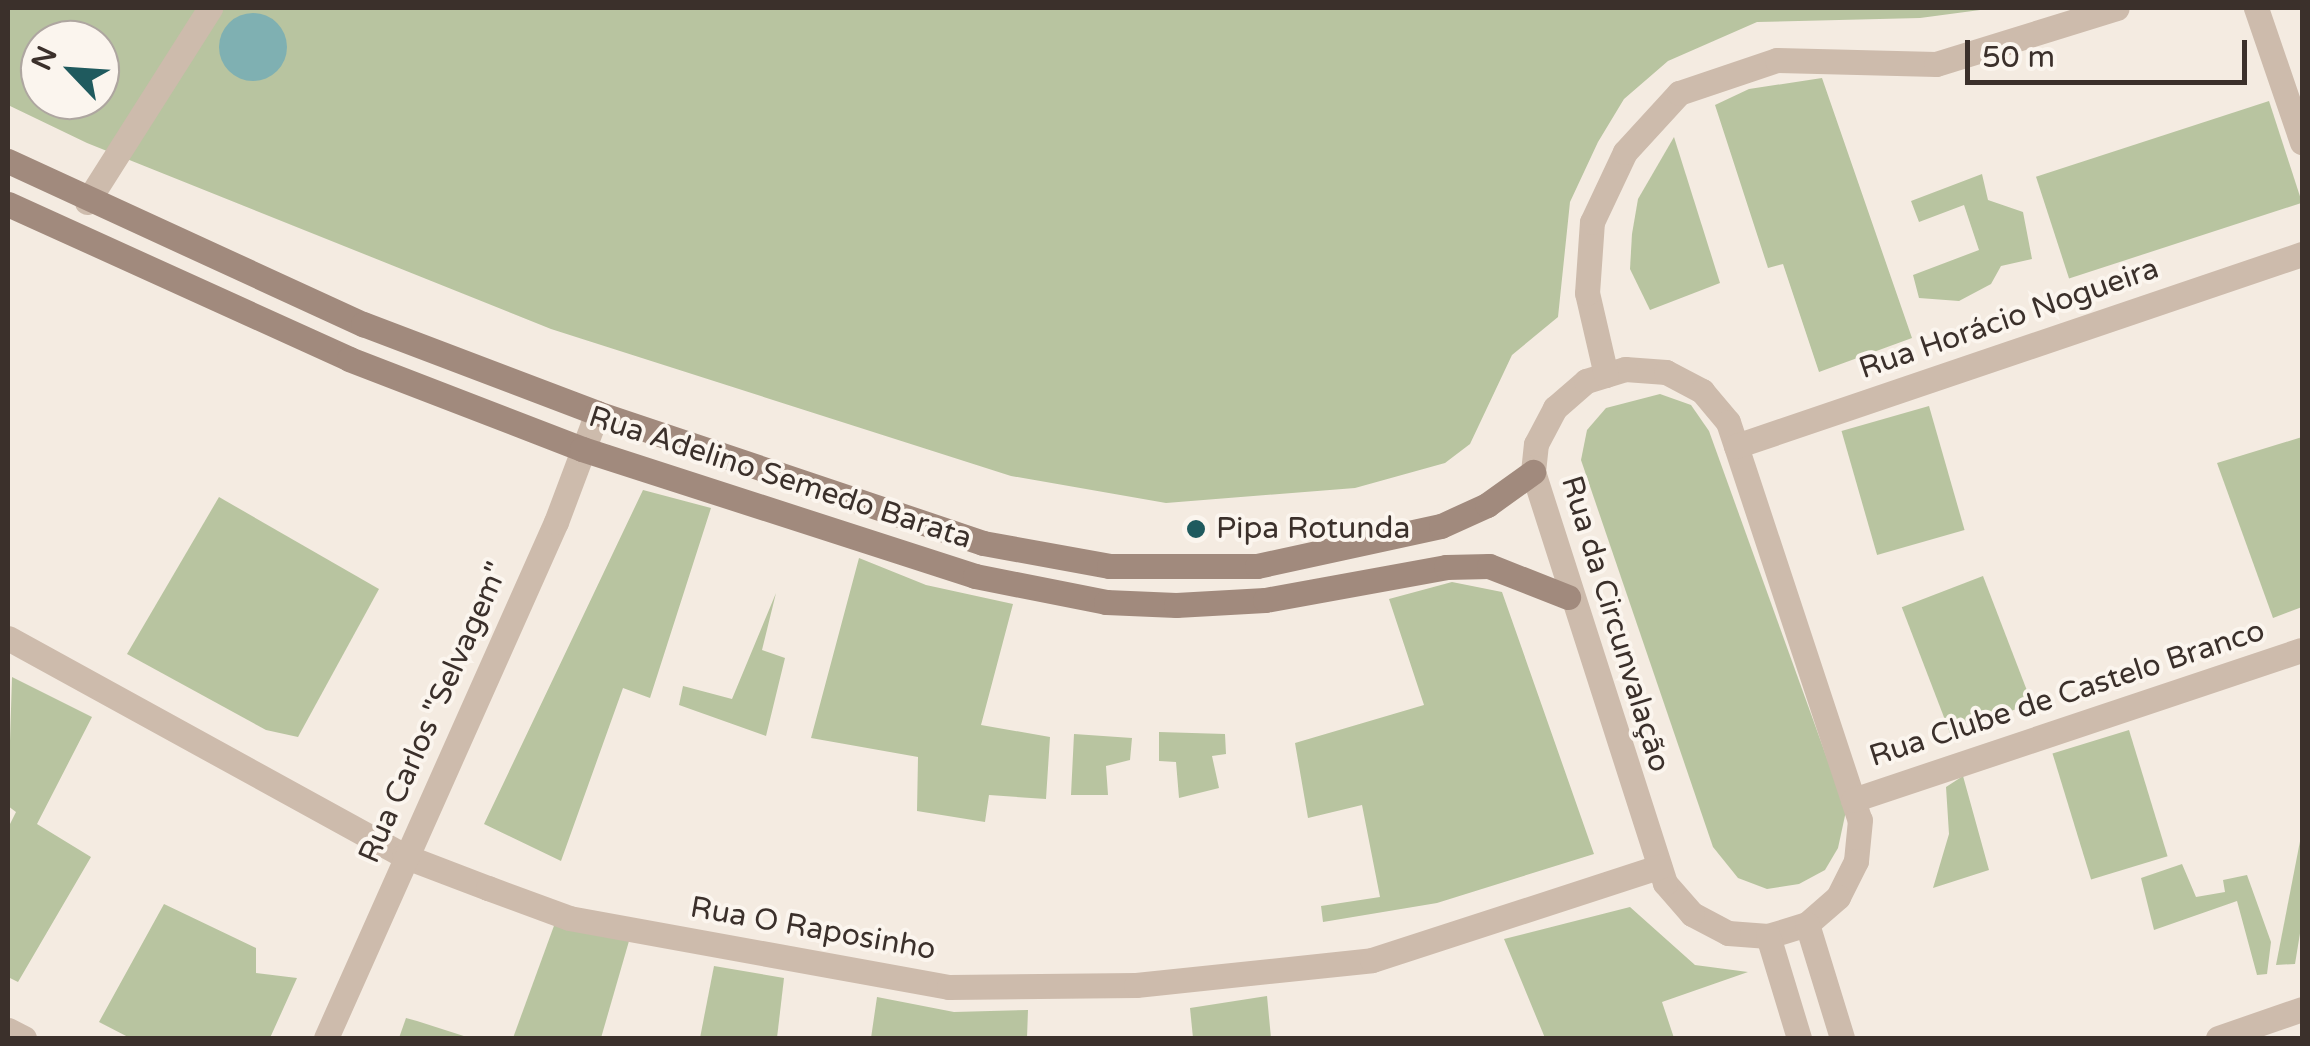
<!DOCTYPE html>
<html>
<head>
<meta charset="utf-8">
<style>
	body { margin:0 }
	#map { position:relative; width:2310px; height:1046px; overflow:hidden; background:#f4ebe1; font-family:"Varela Round",sans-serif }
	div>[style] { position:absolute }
	.green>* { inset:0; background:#b8c4a0; transform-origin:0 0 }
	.water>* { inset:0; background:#7fb0b2 }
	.round { border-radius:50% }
	.street>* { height:25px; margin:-12.5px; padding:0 12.5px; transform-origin:12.5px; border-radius:12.5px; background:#cdbbac }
	.secondary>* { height:25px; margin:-12.5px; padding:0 12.5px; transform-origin:12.5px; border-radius:12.5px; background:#a18a7d }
	.dots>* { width:28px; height:28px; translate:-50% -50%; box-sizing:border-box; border:5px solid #fbf5ee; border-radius:50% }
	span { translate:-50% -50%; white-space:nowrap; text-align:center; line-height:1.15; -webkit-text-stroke:8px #fbf5ee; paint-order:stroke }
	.street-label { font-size:30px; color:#3b302b }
	.poi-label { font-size:30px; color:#3b302b }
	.left { translate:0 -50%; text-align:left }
	.frame { position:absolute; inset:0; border:10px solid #3b302b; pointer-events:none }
	.north { position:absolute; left:20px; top:20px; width:100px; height:100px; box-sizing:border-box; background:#fbf5ee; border:2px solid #aea6a0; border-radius:50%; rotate:295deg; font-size:28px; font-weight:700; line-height:40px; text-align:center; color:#3b302b }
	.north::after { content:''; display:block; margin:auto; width:35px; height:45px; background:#1f5a5e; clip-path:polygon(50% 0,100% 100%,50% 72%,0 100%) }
	.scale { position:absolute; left:1965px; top:40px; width:282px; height:45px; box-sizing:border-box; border:5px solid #3b302b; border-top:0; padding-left:12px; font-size:30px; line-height:35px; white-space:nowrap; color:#3b302b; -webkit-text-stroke:8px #fbf5ee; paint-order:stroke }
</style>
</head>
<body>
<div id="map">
	<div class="green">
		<div style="clip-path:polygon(evenodd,8px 8px,1995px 8px,1920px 18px,1757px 22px,1668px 61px,1624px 99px,1598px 142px,1570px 202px,1558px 317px,1512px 355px,1470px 444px,1445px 463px,1355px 488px,1166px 503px,1011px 476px,551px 329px,87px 143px,8px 105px,8px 8px,40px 40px,100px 40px,100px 100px,40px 100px,40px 40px)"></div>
		<div style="clip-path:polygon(1822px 78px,1912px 338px,1819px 372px,1783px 264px,1768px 268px,1715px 105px,1749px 89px)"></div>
		<div style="left:2269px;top:101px;width:107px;height:245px;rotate:72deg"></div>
		<div style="clip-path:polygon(1674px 137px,1720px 283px,1650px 310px,1630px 269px,1632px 234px,1638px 199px)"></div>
		<div style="clip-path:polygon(1982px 174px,1988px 200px,2023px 212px,2032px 259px,2001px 266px,1991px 284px,1959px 301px,1919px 298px,1913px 275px,1979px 250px,1964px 205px,1919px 222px,1911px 201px)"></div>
		<div style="clip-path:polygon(1660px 394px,1691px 405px,1709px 431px,1846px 811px,1838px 848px,1825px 870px,1799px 884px,1767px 889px,1738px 878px,1713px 847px,1581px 460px,1587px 430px,1606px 408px)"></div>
		<div style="left:1929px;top:406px;width:129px;height:91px;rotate:74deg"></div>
		<div style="clip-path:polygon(2302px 437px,2302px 607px,2273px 618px,2217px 463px)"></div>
		<div style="clip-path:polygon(643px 490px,711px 508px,650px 698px,623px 688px,561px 861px,484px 824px)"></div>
		<div style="clip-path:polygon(219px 497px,379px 589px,298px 737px,266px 730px,127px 654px)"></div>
		<div style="clip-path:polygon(859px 558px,926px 585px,1013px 604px,981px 725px,1050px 737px,1046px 799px,989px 795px,985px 822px,917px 811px,918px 757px,811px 738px)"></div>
		<div style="left:1983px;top:576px;width:136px;height:87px;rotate:69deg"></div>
		<div style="clip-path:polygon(1452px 582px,1502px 592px,1594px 854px,1437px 903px,1323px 922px,1321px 906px,1380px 897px,1362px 805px,1308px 818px,1295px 743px,1424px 705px,1389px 599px)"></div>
		<div style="clip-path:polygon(776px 593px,762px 650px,785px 658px,766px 736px,679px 705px,683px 686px,732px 699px)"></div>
		<div style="clip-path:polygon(12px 677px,92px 717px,37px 824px,91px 857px,18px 982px,8px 977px,8px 828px,16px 812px,8px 806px)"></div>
		<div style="left:2129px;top:730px;width:132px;height:80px;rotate:73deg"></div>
		<div style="clip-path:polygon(1159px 732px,1225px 734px,1226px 754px,1212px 756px,1219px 788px,1179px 798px,1176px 762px,1159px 761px)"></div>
		<div style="clip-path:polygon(1074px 734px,1132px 738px,1130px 760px,1106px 766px,1108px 795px,1071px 795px)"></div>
		<div style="clip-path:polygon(1963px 776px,1989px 870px,1933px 888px,1949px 834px,1946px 787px)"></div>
		<div style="clip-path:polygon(2302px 831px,2302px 921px,2295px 964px,2276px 965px)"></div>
		<div style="clip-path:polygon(2182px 864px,2196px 897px,2225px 892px,2223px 880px,2247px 875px,2271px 942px,2267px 974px,2257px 975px,2237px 901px,2154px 930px,2141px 878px)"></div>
		<div style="clip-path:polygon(164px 904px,256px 948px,256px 973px,297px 978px,270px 1038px,130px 1038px,99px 1022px)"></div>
		<div style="clip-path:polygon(1630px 907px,1695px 965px,1748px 972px,1662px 1002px,1674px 1038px,1545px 1038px,1504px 939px)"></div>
		<div style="clip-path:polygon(555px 923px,629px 941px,601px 1038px,513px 1038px)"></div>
		<div style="clip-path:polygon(714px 966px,784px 978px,777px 1038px,700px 1038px)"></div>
		<div style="clip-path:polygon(1267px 996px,1271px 1038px,1193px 1038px,1190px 1008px)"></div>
		<div style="clip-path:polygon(877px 997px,954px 1012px,1028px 1010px,1027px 1038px,871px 1038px)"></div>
		<div style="clip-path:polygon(406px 1018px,417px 1021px,470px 1038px,399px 1038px)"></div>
	</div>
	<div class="water">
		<div class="round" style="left:219px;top:13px;width:68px;height:68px"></div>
	</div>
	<div class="street">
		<div style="left:2256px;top:8px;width:142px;rotate:71.1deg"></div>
		<div style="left:87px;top:202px;width:230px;rotate:-57.6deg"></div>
		<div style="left:1625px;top:369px;width:41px;rotate:4.2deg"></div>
		<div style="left:1666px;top:372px;width:41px;rotate:27.8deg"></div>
		<div style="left:1702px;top:391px;width:40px;rotate:50deg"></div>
		<div style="left:1728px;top:422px;width:419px;rotate:71.7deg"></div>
		<div style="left:1860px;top:820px;width:41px;rotate:95.6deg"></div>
		<div style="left:1856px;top:861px;width:40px;rotate:116.6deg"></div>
		<div style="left:1838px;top:897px;width:41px;rotate:138.9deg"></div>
		<div style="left:1807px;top:924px;width:41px;rotate:162.9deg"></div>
		<div style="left:1768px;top:936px;width:40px;rotate:-175.7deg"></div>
		<div style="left:1728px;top:933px;width:41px;rotate:-152.2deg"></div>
		<div style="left:1692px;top:914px;width:41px;rotate:-131.1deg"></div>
		<div style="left:1665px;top:883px;width:432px;rotate:-107.8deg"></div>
		<div style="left:1533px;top:472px;width:28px;rotate:-84deg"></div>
		<div style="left:1536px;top:444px;width:41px;rotate:-62.2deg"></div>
		<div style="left:1555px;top:408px;width:41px;rotate:-41.1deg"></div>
		<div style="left:1586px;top:381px;width:41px;rotate:-17.1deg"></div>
		<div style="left:1606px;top:375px;width:84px;rotate:-103deg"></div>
		<div style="left:1587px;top:293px;width:71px;rotate:-86deg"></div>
		<div style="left:1592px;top:222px;width:77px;rotate:-64.8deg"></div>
		<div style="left:1625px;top:152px;width:80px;rotate:-47.5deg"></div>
		<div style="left:1679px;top:93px;width:103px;rotate:-18.6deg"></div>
		<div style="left:1777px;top:60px;width:159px;rotate:1.4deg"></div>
		<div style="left:1936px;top:64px;width:189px;rotate:-17.2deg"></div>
		<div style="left:1736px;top:446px;width:598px;rotate:-18.74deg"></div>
		<div style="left:8px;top:638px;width:452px;rotate:28.8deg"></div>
		<div style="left:404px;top:856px;width:90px;rotate:20.9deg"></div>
		<div style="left:488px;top:888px;width:86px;rotate:20.3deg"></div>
		<div style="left:569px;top:918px;width:386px;rotate:10.3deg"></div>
		<div style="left:949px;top:987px;width:187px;rotate:-0.6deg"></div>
		<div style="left:1136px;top:985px;width:237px;rotate:-6deg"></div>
		<div style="left:1372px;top:960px;width:302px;rotate:-18deg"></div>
		<div style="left:1853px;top:800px;width:473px;rotate:-18.5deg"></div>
		<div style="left:1807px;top:924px;width:119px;rotate:72.9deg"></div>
		<div style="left:1768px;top:936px;width:107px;rotate:73.1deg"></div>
		<div style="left:8px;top:1030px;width:18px;rotate:27deg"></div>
		<div style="left:326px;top:1038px;width:565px;rotate:-65.98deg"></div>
		<div style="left:556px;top:522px;width:116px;rotate:-69.4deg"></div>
		<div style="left:2218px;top:1038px;width:89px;rotate:-19deg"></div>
	</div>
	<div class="secondary">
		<div style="left:8px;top:161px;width:391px;rotate:24.7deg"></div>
		<div style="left:363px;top:324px;width:250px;rotate:20.8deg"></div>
		<div style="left:597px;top:413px;width:407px;rotate:18.6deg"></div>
		<div style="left:983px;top:543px;width:128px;rotate:10.3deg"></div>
		<div style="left:1109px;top:566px;width:148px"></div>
		<div style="left:1257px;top:566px;width:188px;rotate:-12.3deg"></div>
		<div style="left:1441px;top:526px;width:51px;rotate:-24.5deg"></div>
		<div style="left:1487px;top:505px;width:57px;rotate:-35.7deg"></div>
		<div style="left:8px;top:204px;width:375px;rotate:24.4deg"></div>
		<div style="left:349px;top:359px;width:250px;rotate:21.1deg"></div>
		<div style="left:582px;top:449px;width:413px;rotate:17.9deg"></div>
		<div style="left:975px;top:576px;width:134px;rotate:11.2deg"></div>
		<div style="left:1106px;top:602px;width:70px;rotate:2.5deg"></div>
		<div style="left:1176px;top:605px;width:89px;rotate:-3.2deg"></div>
		<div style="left:1265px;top:600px;width:184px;rotate:-10.3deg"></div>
		<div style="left:1446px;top:567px;width:43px;rotate:-1.3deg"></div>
		<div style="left:1489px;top:566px;width:85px;rotate:21.4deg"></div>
	</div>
	<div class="dots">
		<div style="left:1196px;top:529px;background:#1f5a5e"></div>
	</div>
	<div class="street-label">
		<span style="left:2009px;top:319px;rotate:-19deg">Rua Horácio Nogueira</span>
		<span style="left:780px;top:478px;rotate:18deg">Rua Adelino Semedo Barata</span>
		<span style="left:1615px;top:624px;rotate:73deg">Rua da Circunvalação</span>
		<span style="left:2067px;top:694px;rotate:-18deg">Rua Clube de Castelo Branco</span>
		<span style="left:434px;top:713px;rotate:-66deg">Rua Carlos "Selvagem"</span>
		<span style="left:813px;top:929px;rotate:10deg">Rua O Raposinho</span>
	</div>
	<div class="poi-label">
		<span class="left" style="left:1216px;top:529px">Pipa Rotunda</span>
	</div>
	<div class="frame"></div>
	<div class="north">N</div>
	<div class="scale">50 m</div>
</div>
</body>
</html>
